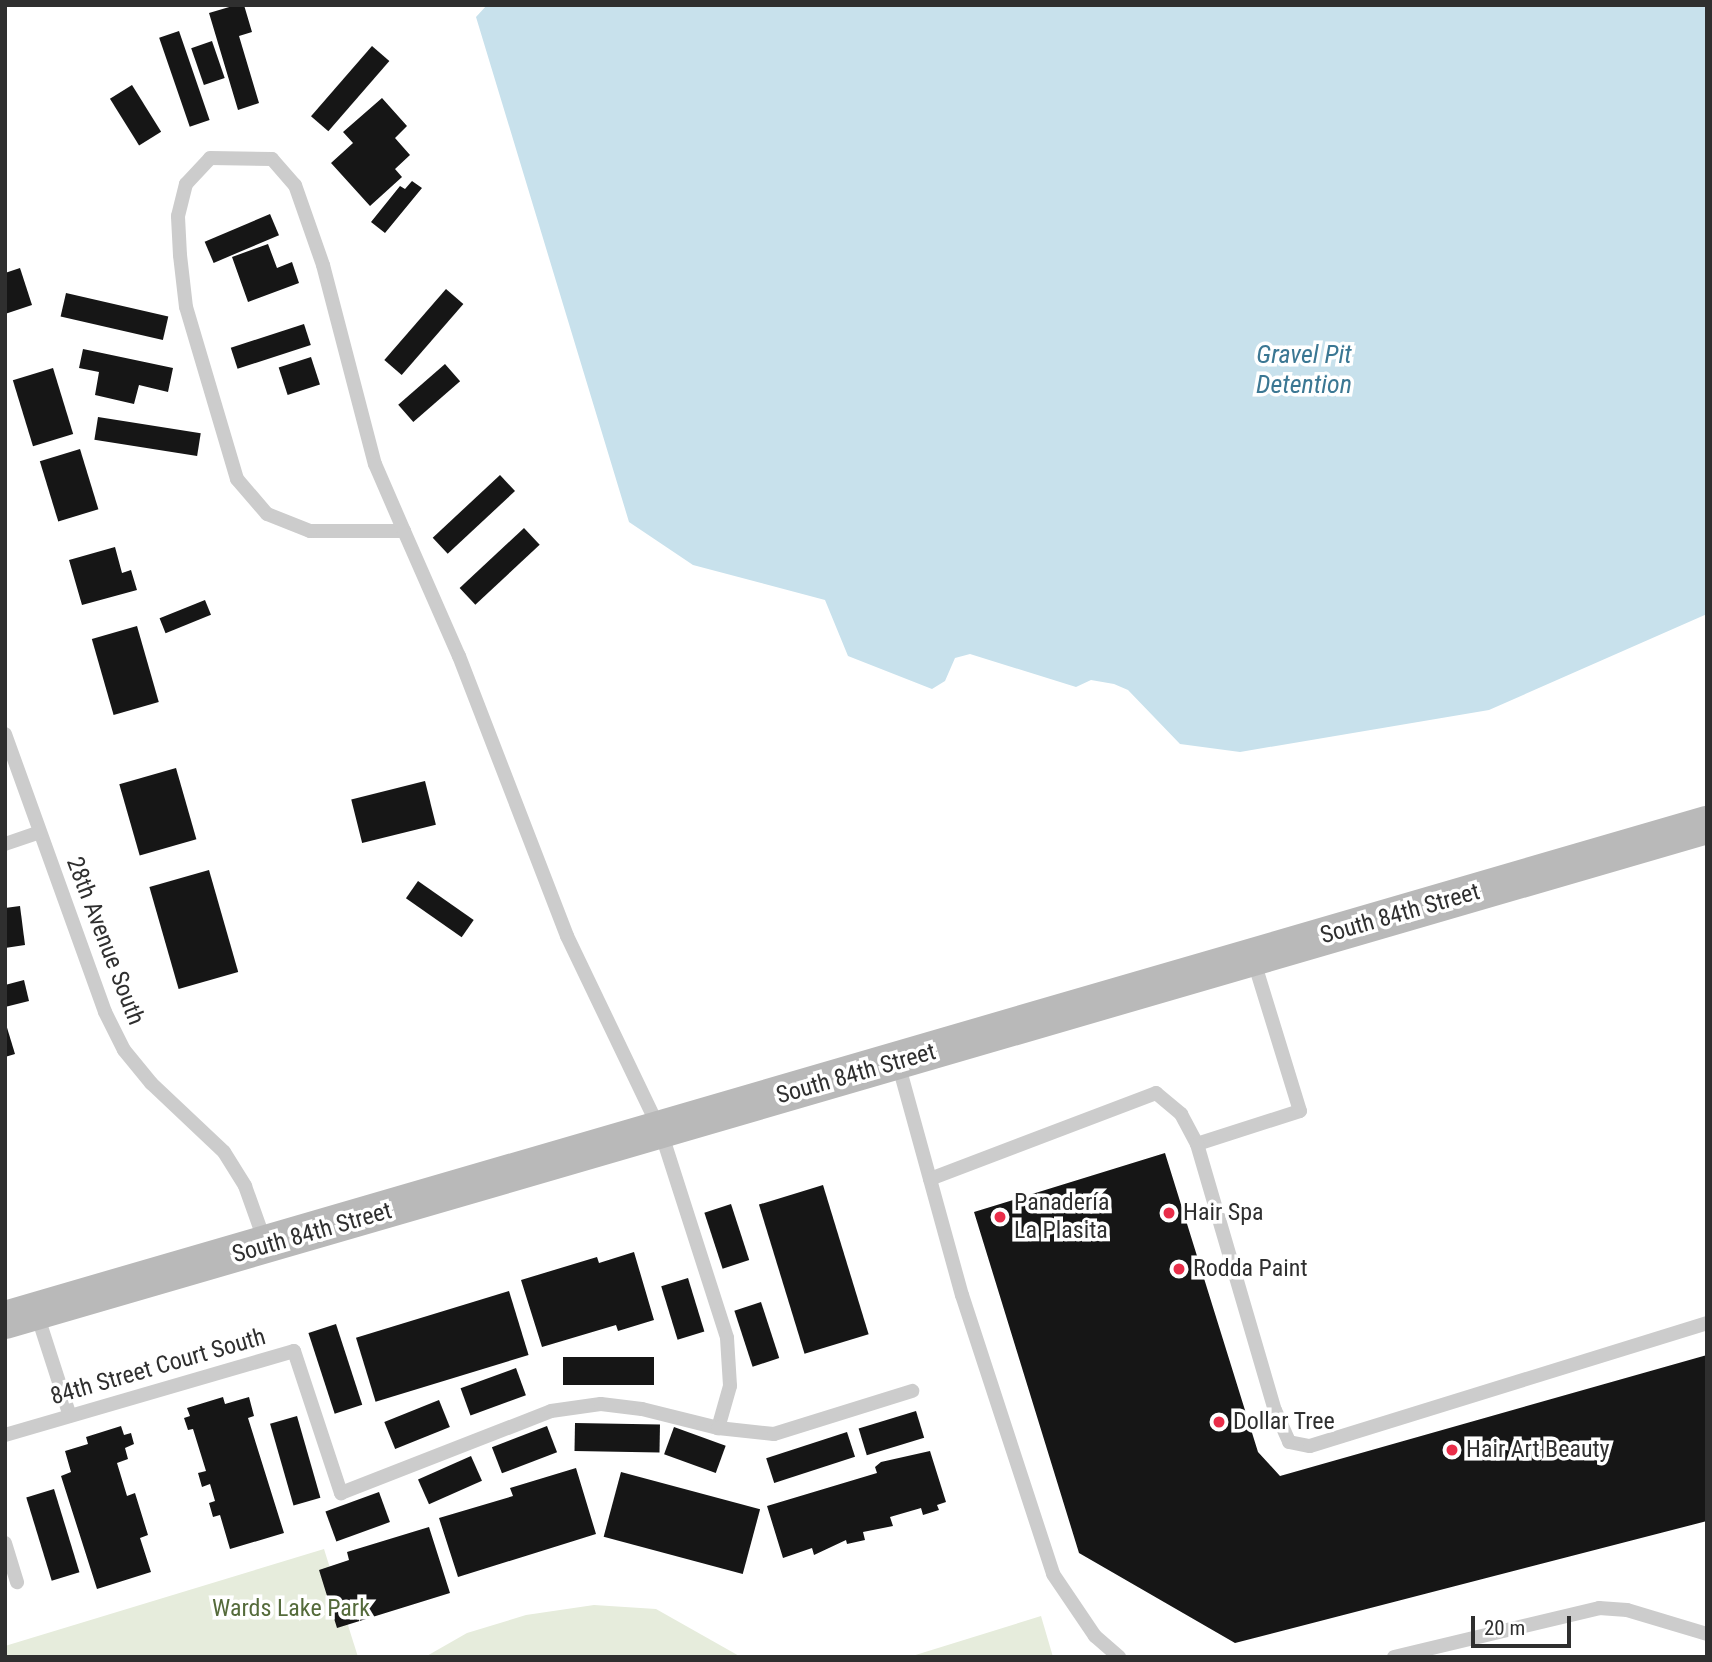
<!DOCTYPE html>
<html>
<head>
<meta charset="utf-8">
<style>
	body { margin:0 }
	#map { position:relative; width:1712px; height:1662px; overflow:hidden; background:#fff; font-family:"Roboto Condensed",sans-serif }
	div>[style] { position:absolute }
	.green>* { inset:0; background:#e6ecdc }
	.water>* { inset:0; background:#c8e1ec }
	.building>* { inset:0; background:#161616; transform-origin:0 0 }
	.service>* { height:14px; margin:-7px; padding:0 7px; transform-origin:7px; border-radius:7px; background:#ccc }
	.secondary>* { height:38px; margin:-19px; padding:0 19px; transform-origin:19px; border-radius:19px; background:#b9b9b9 }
	.dots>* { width:19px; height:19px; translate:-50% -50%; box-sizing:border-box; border:4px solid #fff; border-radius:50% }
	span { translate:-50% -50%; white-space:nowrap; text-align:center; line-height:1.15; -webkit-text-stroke:7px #fff; paint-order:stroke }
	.street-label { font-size:24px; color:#2f2f2f }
	.poi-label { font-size:24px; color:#2f2f2f }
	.left { translate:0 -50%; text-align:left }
	.park-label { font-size:24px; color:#556b3b }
	.water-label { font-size:26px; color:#3b7793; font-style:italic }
	.frame { position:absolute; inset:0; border:7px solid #2f2f2f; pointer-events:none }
	.scale { position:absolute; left:1471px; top:1616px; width:100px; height:32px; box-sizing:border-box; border:4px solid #2f2f2f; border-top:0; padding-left:9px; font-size:21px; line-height:24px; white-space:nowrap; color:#2f2f2f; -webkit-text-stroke:5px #fff; paint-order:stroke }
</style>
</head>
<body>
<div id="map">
	<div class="green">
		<div style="clip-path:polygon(324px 1549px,358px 1657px,5px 1657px,5px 1646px)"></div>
		<div style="clip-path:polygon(594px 1605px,656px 1609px,741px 1657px,425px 1657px,467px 1633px,526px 1615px)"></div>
		<div style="clip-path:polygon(1041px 1616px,1053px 1657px,909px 1657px)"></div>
	</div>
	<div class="water">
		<div style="clip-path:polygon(487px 5px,1707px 5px,1707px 614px,1489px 710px,1240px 752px,1180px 744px,1128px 690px,1114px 684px,1091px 680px,1076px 687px,970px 654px,955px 658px,945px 681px,932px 689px,848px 656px,825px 600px,693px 565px,629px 522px,476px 17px)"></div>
	</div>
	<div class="building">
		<div style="clip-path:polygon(236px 5px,244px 5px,252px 32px,239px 36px,259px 103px,238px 110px,209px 13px)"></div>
		<div style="left:179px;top:31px;width:94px;height:21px;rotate:71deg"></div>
		<div style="left:212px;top:41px;width:39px;height:22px;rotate:71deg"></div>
		<div style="left:372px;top:46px;width:23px;height:93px;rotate:41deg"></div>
		<div style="left:132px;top:85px;width:55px;height:26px;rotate:58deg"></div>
		<div style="clip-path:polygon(382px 98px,407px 126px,395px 138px,410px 155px,395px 169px,402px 177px,370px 206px,331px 163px,353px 143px,343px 132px)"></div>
		<div style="clip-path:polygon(412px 181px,422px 188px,385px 233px,371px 222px,400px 186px,405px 189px)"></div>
		<div style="left:270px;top:214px;width:23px;height:71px;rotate:67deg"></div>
		<div style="clip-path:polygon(268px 244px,277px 268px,292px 262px,299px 283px,248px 302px,232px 257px)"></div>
		<div style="clip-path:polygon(20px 268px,32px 305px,5px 314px,5px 273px)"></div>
		<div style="left:446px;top:289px;width:23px;height:94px;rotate:41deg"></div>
		<div style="left:66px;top:293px;width:105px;height:24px;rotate:13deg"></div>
		<div style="left:304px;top:324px;width:22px;height:77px;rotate:72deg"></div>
		<div style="clip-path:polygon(83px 349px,173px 368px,168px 392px,139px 385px,134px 404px,95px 395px,99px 372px,79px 368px)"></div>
		<div style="left:311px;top:357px;width:29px;height:34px;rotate:72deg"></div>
		<div style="left:445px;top:364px;width:23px;height:62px;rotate:49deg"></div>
		<div style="left:53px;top:368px;width:69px;height:42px;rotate:73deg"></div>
		<div style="left:98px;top:417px;width:104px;height:23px;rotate:9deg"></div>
		<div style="left:80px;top:449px;width:63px;height:42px;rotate:73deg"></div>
		<div style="left:500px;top:475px;width:22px;height:92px;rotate:47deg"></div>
		<div style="left:524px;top:528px;width:23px;height:88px;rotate:47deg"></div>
		<div style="clip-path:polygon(115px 547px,122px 573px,131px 570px,137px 590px,82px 605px,69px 560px)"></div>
		<div style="left:205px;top:600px;width:16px;height:49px;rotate:68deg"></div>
		<div style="left:137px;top:626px;width:79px;height:47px;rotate:74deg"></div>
		<div style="left:176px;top:768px;width:74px;height:59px;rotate:74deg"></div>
		<div style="left:425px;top:781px;width:45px;height:76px;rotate:76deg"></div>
		<div style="left:209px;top:870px;width:106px;height:62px;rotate:74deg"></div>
		<div style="left:418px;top:881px;width:68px;height:21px;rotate:35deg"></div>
		<div style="clip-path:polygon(20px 906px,25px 945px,5px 948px,5px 908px)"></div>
		<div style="clip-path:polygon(24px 980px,29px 1001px,5px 1007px,5px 985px)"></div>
		<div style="clip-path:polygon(5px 1021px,15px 1054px,5px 1057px)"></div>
		<div style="clip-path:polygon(1165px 1153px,1258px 1452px,1280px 1476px,1707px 1355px,1707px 1521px,1235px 1643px,1079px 1553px,974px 1212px)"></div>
		<div style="left:823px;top:1185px;width:156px;height:67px;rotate:73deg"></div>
		<div style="left:731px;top:1204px;width:59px;height:28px;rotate:72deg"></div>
		<div style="clip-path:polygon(634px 1252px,654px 1320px,618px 1331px,616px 1325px,542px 1347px,521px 1280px,597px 1257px,599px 1263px)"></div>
		<div style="left:688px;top:1278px;width:56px;height:28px;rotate:73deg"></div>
		<div style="left:509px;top:1291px;width:67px;height:160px;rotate:73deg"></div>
		<div style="left:761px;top:1302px;width:59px;height:28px;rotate:72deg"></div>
		<div style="left:336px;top:1324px;width:85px;height:29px;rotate:72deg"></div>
		<div style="left:563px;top:1357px;width:91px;height:28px"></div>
		<div style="left:516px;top:1368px;width:29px;height:59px;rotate:70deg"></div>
		<div style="clip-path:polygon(223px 1397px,225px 1404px,249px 1397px,254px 1416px,248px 1418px,284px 1533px,230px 1549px,220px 1515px,213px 1517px,209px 1503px,215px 1501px,210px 1484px,202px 1487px,198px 1473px,206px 1471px,193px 1429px,188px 1430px,184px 1418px,190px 1416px,187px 1408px)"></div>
		<div style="left:439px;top:1400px;width:29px;height:59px;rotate:68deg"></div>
		<div style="left:916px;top:1411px;width:28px;height:60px;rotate:73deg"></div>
		<div style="left:297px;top:1416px;width:85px;height:28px;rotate:74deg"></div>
		<div style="left:575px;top:1423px;width:85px;height:28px;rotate:1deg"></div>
		<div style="clip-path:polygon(121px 1426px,124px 1435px,131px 1433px,134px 1444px,125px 1448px,128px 1459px,117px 1463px,127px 1496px,135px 1493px,148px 1535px,140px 1538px,151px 1572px,97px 1589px,61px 1476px,71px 1472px,65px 1451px,88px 1444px,86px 1437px)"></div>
		<div style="left:547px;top:1426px;width:28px;height:59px;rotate:69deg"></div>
		<div style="left:674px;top:1427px;width:55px;height:29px;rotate:20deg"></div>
		<div style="left:847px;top:1432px;width:26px;height:85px;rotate:72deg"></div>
		<div style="clip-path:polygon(930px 1451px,946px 1502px,937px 1505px,939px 1510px,923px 1515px,921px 1508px,890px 1517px,893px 1526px,863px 1532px,865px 1540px,847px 1544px,846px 1540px,814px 1555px,812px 1548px,783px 1558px,767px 1506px,877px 1473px,875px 1467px,881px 1462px)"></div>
		<div style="left:471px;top:1456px;width:27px;height:58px;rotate:66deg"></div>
		<div style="clip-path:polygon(576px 1468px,596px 1534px,458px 1577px,439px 1518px,513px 1496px,510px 1488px)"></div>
		<div style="left:621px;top:1472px;width:144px;height:67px;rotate:15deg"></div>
		<div style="left:54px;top:1489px;width:87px;height:29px;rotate:73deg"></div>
		<div style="left:379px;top:1492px;width:32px;height:57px;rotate:70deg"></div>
		<div style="clip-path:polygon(429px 1527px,450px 1593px,337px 1628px,319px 1570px,349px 1560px,347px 1552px)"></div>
	</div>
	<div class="service">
		<div style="left:404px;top:531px;width:94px;rotate:180deg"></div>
		<div style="left:310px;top:531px;width:46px;rotate:-158.4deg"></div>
		<div style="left:267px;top:514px;width:46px;rotate:-130.6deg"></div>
		<div style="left:237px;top:479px;width:179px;rotate:-106.5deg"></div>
		<div style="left:186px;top:307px;width:52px;rotate:-96.6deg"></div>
		<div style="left:180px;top:255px;width:39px;rotate:-93deg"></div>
		<div style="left:178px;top:216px;width:33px;rotate:-76deg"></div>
		<div style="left:186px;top:184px;width:35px;rotate:-47deg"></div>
		<div style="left:210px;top:158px;width:62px;rotate:0.9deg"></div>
		<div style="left:272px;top:159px;width:35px;rotate:49deg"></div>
		<div style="left:295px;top:185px;width:85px;rotate:70.7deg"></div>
		<div style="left:323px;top:265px;width:206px;rotate:75.4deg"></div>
		<div style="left:375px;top:464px;width:73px;rotate:66.6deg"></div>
		<div style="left:404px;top:531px;width:137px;rotate:66.3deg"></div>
		<div style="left:459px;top:656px;width:300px;rotate:68.9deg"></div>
		<div style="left:567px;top:936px;width:217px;rotate:64.4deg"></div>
		<div style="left:661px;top:1132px;width:216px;rotate:72.2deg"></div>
		<div style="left:727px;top:1338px;width:48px;rotate:86.4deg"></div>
		<div style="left:730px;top:1386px;width:44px;rotate:105.9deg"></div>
		<div style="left:5px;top:734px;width:295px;rotate:70.2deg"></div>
		<div style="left:105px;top:1012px;width:42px;rotate:63.4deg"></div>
		<div style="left:124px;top:1050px;width:43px;rotate:50.7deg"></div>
		<div style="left:151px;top:1083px;width:100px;rotate:43.4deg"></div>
		<div style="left:224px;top:1152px;width:40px;rotate:58deg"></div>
		<div style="left:245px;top:1186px;width:59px;rotate:70.3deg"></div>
		<div style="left:5px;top:844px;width:36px;rotate:-19deg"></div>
		<div style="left:898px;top:1063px;width:241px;rotate:74.6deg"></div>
		<div style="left:962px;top:1295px;width:293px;rotate:71.9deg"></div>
		<div style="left:1053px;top:1574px;width:75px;rotate:55.9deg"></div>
		<div style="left:1095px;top:1636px;width:32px;rotate:41deg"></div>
		<div style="left:1197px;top:1144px;width:108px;rotate:-17.8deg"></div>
		<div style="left:1300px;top:1111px;width:160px;rotate:-107.1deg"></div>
		<div style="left:930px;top:1179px;width:242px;rotate:-20.8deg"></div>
		<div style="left:1156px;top:1093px;width:33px;rotate:40deg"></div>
		<div style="left:1181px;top:1114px;width:34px;rotate:62deg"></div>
		<div style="left:1197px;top:1144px;width:277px;rotate:73.7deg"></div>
		<div style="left:1275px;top:1410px;width:35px;rotate:66deg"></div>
		<div style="left:1289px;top:1442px;width:21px;rotate:11deg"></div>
		<div style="left:1310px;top:1446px;width:416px;rotate:-17.2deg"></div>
		<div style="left:36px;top:1311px;width:110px;rotate:72.1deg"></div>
		<div style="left:5px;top:1435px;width:301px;rotate:-16.2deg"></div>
		<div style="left:294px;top:1351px;width:150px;rotate:71.7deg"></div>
		<div style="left:341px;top:1493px;width:225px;rotate:-21.3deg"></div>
		<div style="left:551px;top:1411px;width:50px;rotate:-8deg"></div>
		<div style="left:601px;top:1404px;width:41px;rotate:7deg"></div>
		<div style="left:642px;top:1409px;width:78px;rotate:14deg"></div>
		<div style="left:718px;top:1428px;width:56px;rotate:6.1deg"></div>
		<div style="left:774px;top:1434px;width:145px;rotate:-17.3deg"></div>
		<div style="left:5px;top:1543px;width:41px;rotate:72.9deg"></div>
		<div style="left:1394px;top:1657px;width:211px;rotate:-13.4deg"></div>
		<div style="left:1599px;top:1608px;width:28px;rotate:4deg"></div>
		<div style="left:1627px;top:1610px;width:84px;rotate:16.7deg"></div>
	</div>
	<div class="secondary">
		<div style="left:5px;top:1320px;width:1773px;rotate:-16.22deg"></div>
	</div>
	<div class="dots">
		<div style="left:1169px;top:1213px;background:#e92d49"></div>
		<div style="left:1000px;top:1217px;background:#e92d49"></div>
		<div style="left:1179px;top:1269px;background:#e92d49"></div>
		<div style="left:1219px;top:1422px;background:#e92d49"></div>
		<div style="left:1452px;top:1450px;background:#e92d49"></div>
	</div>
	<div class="street-label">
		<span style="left:1400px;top:914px;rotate:-16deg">South 84th Street</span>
		<span style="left:105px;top:941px;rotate:69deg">28th Avenue South</span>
		<span style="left:856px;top:1074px;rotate:-16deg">South 84th Street</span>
		<span style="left:312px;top:1233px;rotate:-16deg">South 84th Street</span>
		<span style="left:158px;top:1367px;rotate:-16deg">84th Street Court South</span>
	</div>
	<div class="poi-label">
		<span class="left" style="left:1014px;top:1217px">Panadería<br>La Plasita</span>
		<span class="left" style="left:1183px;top:1213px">Hair Spa</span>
		<span class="left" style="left:1193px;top:1269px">Rodda Paint</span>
		<span class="left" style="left:1233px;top:1422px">Dollar Tree</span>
		<span class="left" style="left:1466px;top:1450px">Hair Art Beauty</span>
	</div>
	<div class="park-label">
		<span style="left:291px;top:1609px">Wards Lake Park</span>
	</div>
	<div class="water-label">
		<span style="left:1304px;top:370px">Gravel Pit<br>Detention</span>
	</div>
	<div class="frame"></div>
	<div class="scale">20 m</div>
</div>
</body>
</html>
